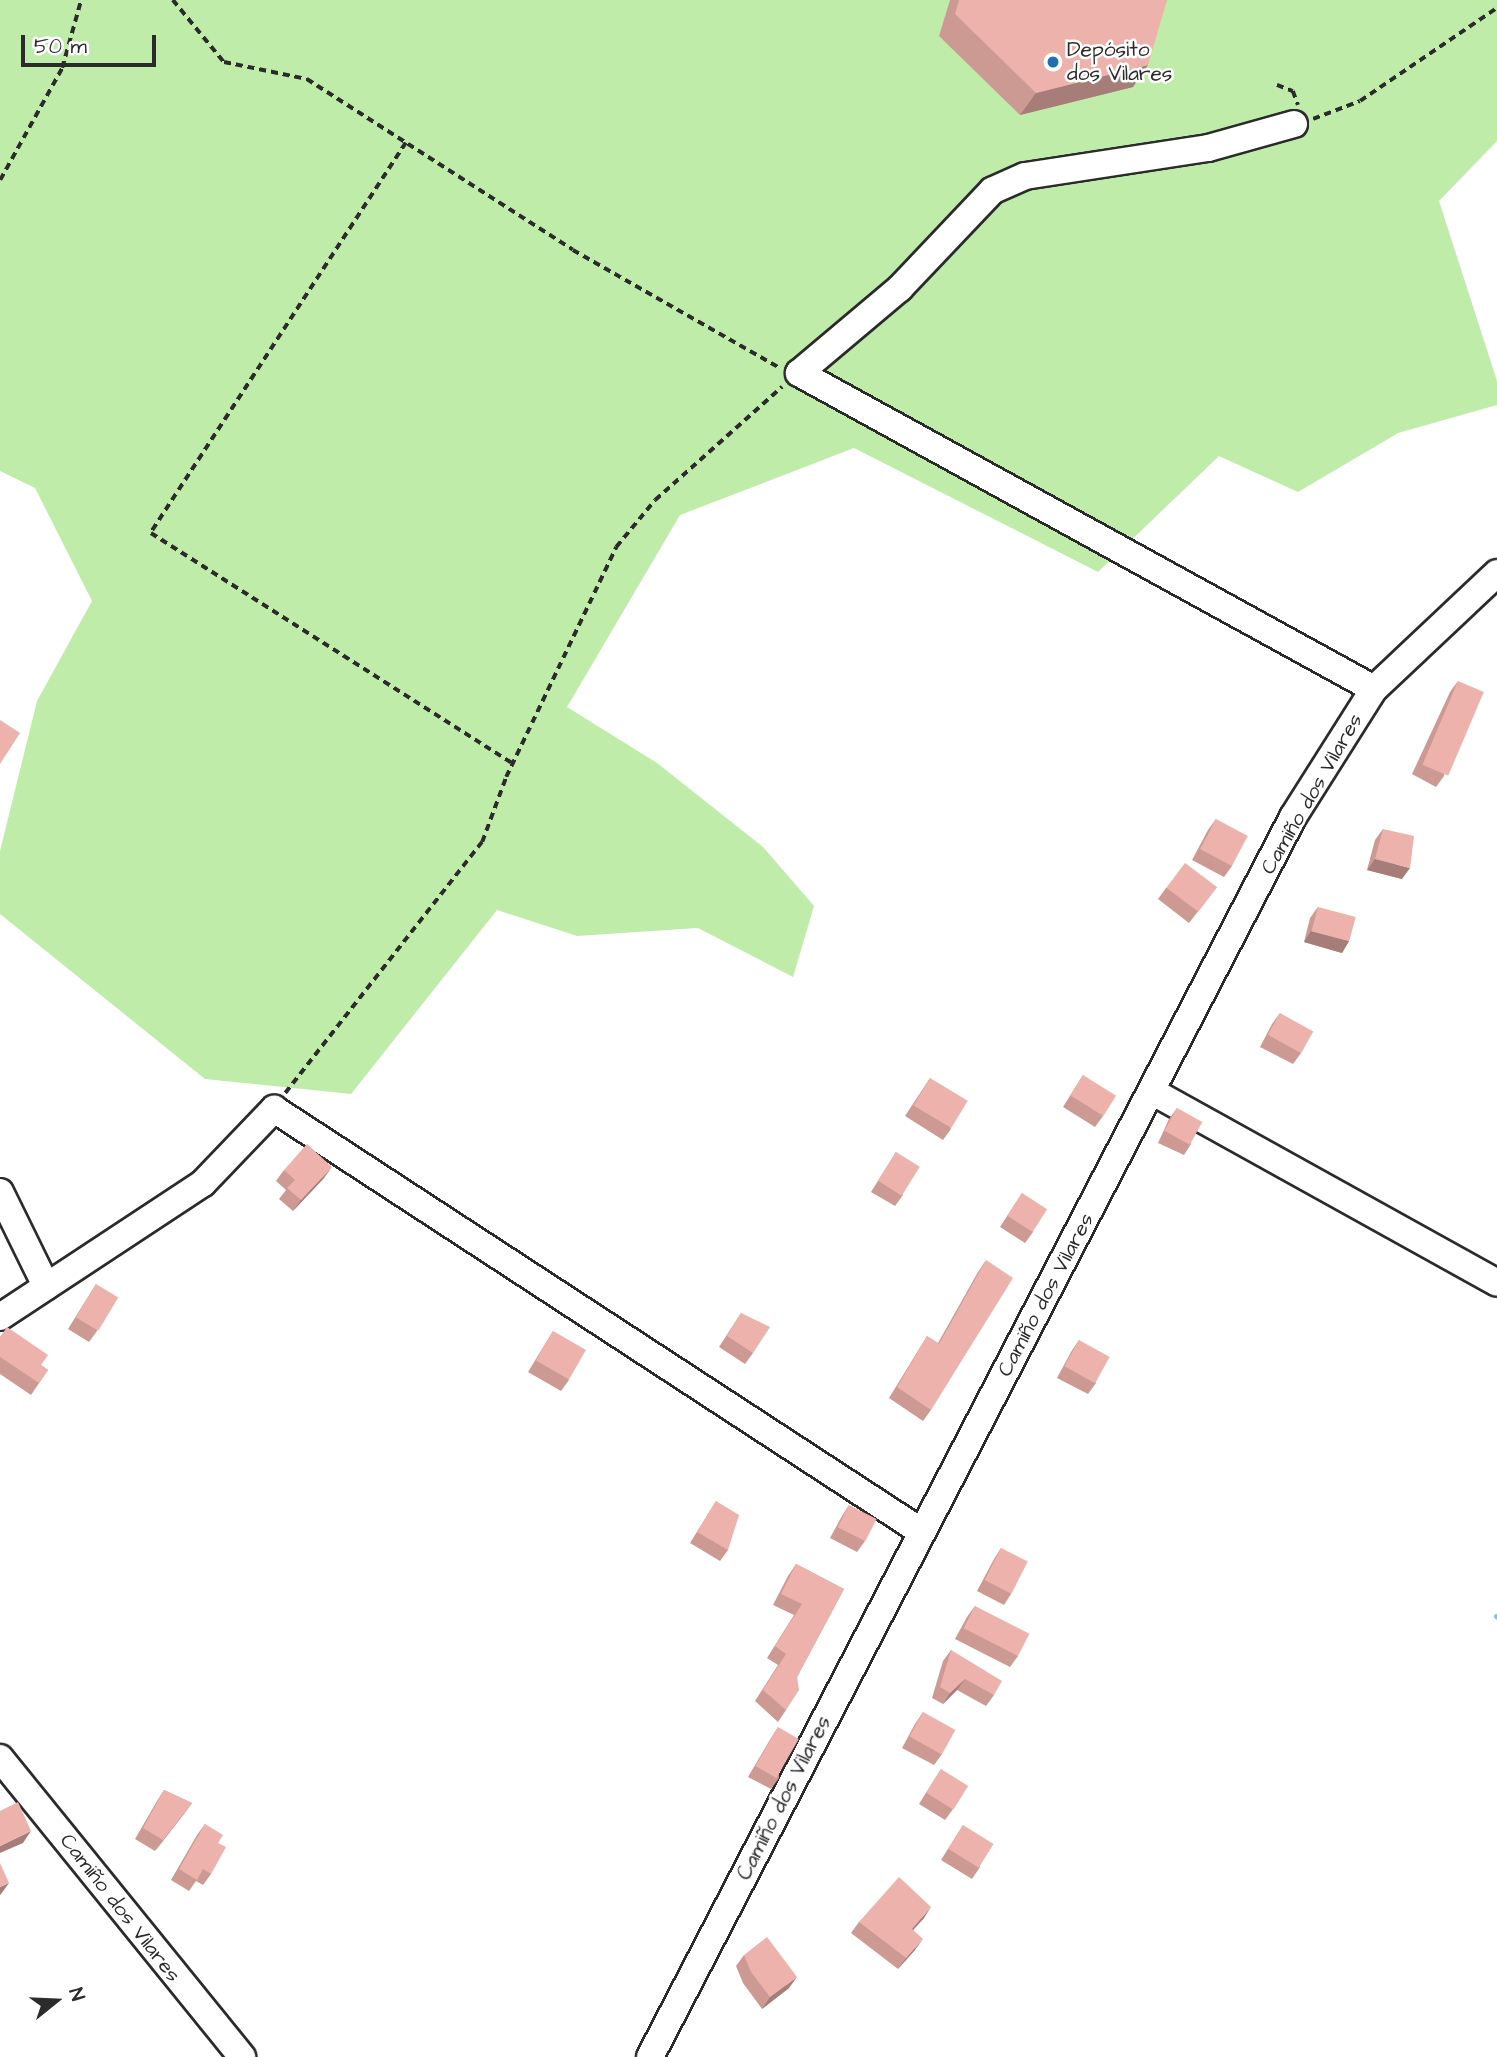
<!DOCTYPE html>
<html>
<head>
<meta charset="utf-8">
<style>
	body { margin:0 }
	#map { position:relative; width:1497px; height:2057px; overflow:hidden; background:#fff; font-family:"Architects Daughter",sans-serif }
	div>[style] { position:absolute }
	.green>* { inset:0; background:#c0eca9 }
	.stream>* { height:5px; margin:-2.5px; padding:0 2.5px; transform-origin:2.5px; border-radius:2.5px; background:#87c2e6 }
	.path>* { height:3.5px; margin-top:-1.75px; transform-origin:0; background:repeating-linear-gradient(90deg,#2b2b2b 0 7px,transparent 0 12px) }
	.roads { filter:drop-shadow(2px 0 #2b2b2b) drop-shadow(-2px 0 #2b2b2b) drop-shadow(0 2px #2b2b2b) drop-shadow(0 -2px #2b2b2b) }
	.minor>* { height:26px; margin:-13px; padding:0 13px; transform-origin:13px; border-radius:13px; background:#fff }
	.wall>* { inset:0; background:#cc9993 }
	.shaded-wall>* { inset:0; background:#a67d78 }
	.building>* { inset:0; background:#edb2ab; transform-origin:0 0 }
	.dots>* { width:19px; height:19px; translate:-50% -50%; box-sizing:border-box; border:4px solid #fff; border-radius:50% }
	span { translate:-50% -50%; white-space:nowrap; text-align:center; line-height:1.15; -webkit-text-stroke:5px #fff; paint-order:stroke }
	.poi-label { font-size:21px; color:#2b2b2b }
	.left { translate:0 -50%; text-align:left }
	.street-label { font-size:21px; color:#2b2b2b }
	.north { position:absolute; left:21px; top:1966px; width:70px; height:70px; -webkit-text-stroke:5px #fff; paint-order:stroke; rotate:72deg; font-size:19px; font-weight:700; line-height:28px; text-align:center; color:#2b2b2b }
	.north::after { content:''; display:block; margin:auto; width:24px; height:32px; background:#2b2b2b; clip-path:polygon(50% 0,100% 100%,50% 72%,0 100%) }
	.scale { position:absolute; left:21px; top:35px; width:135px; height:32px; box-sizing:border-box; border:4px solid #2b2b2b; border-top:0; padding-left:9px; font-size:21px; line-height:24px; white-space:nowrap; color:#2b2b2b; -webkit-text-stroke:5px #fff; paint-order:stroke }
</style>
</head>
<body>
<div id="map">
	<div class="green">
		<div style="clip-path:polygon(0 0,1497px 0,1497px 141px,1439px 201px,1497px 381px,1497px 405px,1398px 433px,1298px 492px,1219px 456px,1098px 572px,854px 448px,680px 515px,567px 707px,657px 763px,763px 847px,814px 906px,793px 977px,698px 928px,577px 936px,497px 910px,351px 1094px,205px 1079px,0 914px,0 851px,37px 701px,92px 601px,35px 488px,0 471px)"></div>
	</div>
	<div class="stream">
		<div style="left:1496px;top:1616px;width:1px;rotate:45deg"></div>
	</div>
	<div class="path">
		<div style="left:173px;top:0;width:80px;rotate:50.6deg"></div>
		<div style="left:224px;top:62px;width:85px;rotate:11.6deg"></div>
		<div style="left:307px;top:79px;width:316px;rotate:32.7deg"></div>
		<div style="left:573px;top:250px;width:238px;rotate:29.7deg"></div>
		<div style="left:1277px;top:85px;width:17px;rotate:21deg"></div>
		<div style="left:1293px;top:91px;width:15px;rotate:70deg"></div>
		<div style="left:1313px;top:119px;width:50px;rotate:-21deg"></div>
		<div style="left:1360px;top:101px;width:166px;rotate:-34.2deg"></div>
		<div style="left:406px;top:143px;width:466px;rotate:123.2deg"></div>
		<div style="left:151px;top:533px;width:428px;rotate:32.5deg"></div>
		<div style="left:0;top:180px;width:128px;rotate:-61deg"></div>
		<div style="left:62px;top:68px;width:71px;rotate:-74.4deg"></div>
		<div style="left:285px;top:1093px;width:319px;rotate:-51.9deg"></div>
		<div style="left:482px;top:842px;width:69px;rotate:-69.7deg"></div>
		<div style="left:506px;top:777px;width:255px;rotate:-64.4deg"></div>
		<div style="left:616px;top:547px;width:61px;rotate:-50.3deg"></div>
		<div style="left:655px;top:500px;width:170px;rotate:-41.7deg"></div>
	</div>
	<div class="roads">
		<div class="minor">
			<div style="left:1294px;top:124px;width:89px;rotate:164.4deg"></div>
			<div style="left:1208px;top:148px;width:185px;rotate:171.3deg"></div>
			<div style="left:1025px;top:176px;width:36px;rotate:156deg"></div>
			<div style="left:992px;top:191px;width:134px;rotate:133.5deg"></div>
			<div style="left:900px;top:288px;width:132px;rotate:139.9deg"></div>
			<div style="left:799px;top:373px;width:656px;rotate:28.79deg"></div>
			<div style="left:1153px;top:1092px;width:393px;rotate:29deg"></div>
			<div style="left:0;top:1192px;width:105px;rotate:63.9deg"></div>
			<div style="left:0;top:1317px;width:243px;rotate:-33.4deg"></div>
			<div style="left:203px;top:1183px;width:103px;rotate:-46.2deg"></div>
			<div style="left:274px;top:1109px;width:774px;rotate:33.14deg"></div>
			<div style="left:0;top:1758px;width:385px;rotate:51deg"></div>
			<div style="left:650px;top:2057px;width:1397px;rotate:-62.59deg"></div>
			<div style="left:1293px;top:817px;width:151px;rotate:-57.7deg"></div>
			<div style="left:1374px;top:689px;width:169px;rotate:-43.3deg"></div>
		</div>
	</div>
	<div class="wall">
		<div style="clip-path:polygon(950px 0,1167px 0,1133px 87px,1020px 115px,939px 36px)"></div>
		<div style="clip-path:polygon(1458px 681px,1444px 776px,1436px 787px,1412px 774px,1450px 692px)"></div>
		<div style="clip-path:polygon(1216px 819px,1232px 866px,1224px 877px,1192px 860px,1208px 830px)"></div>
		<div style="clip-path:polygon(1383px 829px,1402px 879px,1367px 870px,1375px 840px)"></div>
		<div style="clip-path:polygon(1217px 887px,1189px 923px,1158px 899px,1166px 888px)"></div>
		<div style="clip-path:polygon(1318px 907px,1349px 941px,1342px 953px,1304px 942px,1310px 918px)"></div>
		<div style="clip-path:polygon(1280px 1013px,1301px 1053px,1293px 1064px,1260px 1047px,1272px 1024px)"></div>
		<div style="clip-path:polygon(1083px 1075px,1103px 1116px,1095px 1127px,1063px 1107px)"></div>
		<div style="clip-path:polygon(930px 1078px,951px 1129px,943px 1140px,905px 1116px)"></div>
		<div style="clip-path:polygon(1177px 1108px,1191px 1144px,1184px 1155px,1158px 1143px,1169px 1119px)"></div>
		<div style="clip-path:polygon(896px 1152px,903px 1195px,895px 1206px,871px 1192px)"></div>
		<div style="clip-path:polygon(284px 1170px,324px 1178px,293px 1211px,279px 1199px,286px 1190px,276px 1181px)"></div>
		<div style="clip-path:polygon(1022px 1193px,1033px 1232px,1025px 1243px,1000px 1227px)"></div>
		<div style="clip-path:polygon(986px 1260px,931px 1410px,923px 1421px,889px 1398px,927px 1336px,938px 1343px,978px 1272px)"></div>
		<div style="clip-path:polygon(96px 1284px,97px 1331px,89px 1342px,68px 1329px)"></div>
		<div style="clip-path:polygon(741px 1313px,753px 1353px,745px 1364px,719px 1347px)"></div>
		<div style="clip-path:polygon(553px 1331px,569px 1380px,561px 1391px,528px 1372px)"></div>
		<div style="clip-path:polygon(0 1336px,48px 1370px,31px 1395px,0 1374px)"></div>
		<div style="clip-path:polygon(1079px 1340px,1096px 1383px,1088px 1394px,1057px 1378px,1071px 1352px)"></div>
		<div style="clip-path:polygon(716px 1501px,728px 1550px,720px 1561px,690px 1543px)"></div>
		<div style="clip-path:polygon(849px 1505px,865px 1541px,857px 1552px,830px 1538px,842px 1516px)"></div>
		<div style="clip-path:polygon(1001px 1548px,1011px 1594px,1004px 1605px,977px 1591px,994px 1559px)"></div>
		<div style="clip-path:polygon(796px 1564px,844px 1589px,797px 1677px,786px 1710px,778px 1722px,755px 1701px,778px 1665px,767px 1658px,794px 1615px,773px 1605px,788px 1576px)"></div>
		<div style="clip-path:polygon(975px 1606px,1018px 1656px,1010px 1667px,955px 1639px,967px 1617px)"></div>
		<div style="clip-path:polygon(951px 1650px,994px 1695px,986px 1706px,957px 1690px,943px 1704px,932px 1698px,943px 1661px)"></div>
		<div style="clip-path:polygon(923px 1712px,942px 1754px,934px 1765px,902px 1748px,915px 1724px)"></div>
		<div style="clip-path:polygon(778px 1727px,779px 1778px,771px 1789px,748px 1777px,771px 1738px)"></div>
		<div style="clip-path:polygon(941px 1769px,953px 1809px,945px 1820px,919px 1804px)"></div>
		<div style="clip-path:polygon(164px 1790px,192px 1803px,155px 1851px,135px 1839px,157px 1801px)"></div>
		<div style="clip-path:polygon(205px 1824px,218px 1843px,211px 1874px,203px 1885px,196px 1881px,189px 1891px,171px 1880px,197px 1835px)"></div>
		<div style="clip-path:polygon(963px 1825px,980px 1867px,972px 1879px,941px 1860px)"></div>
		<div style="clip-path:polygon(924px 1918px,913px 1930px,915px 1950px,898px 1969px,851px 1933px,859px 1922px)"></div>
		<div style="clip-path:polygon(744px 1955px,789px 1988px,762px 2009px,743px 1983px,736px 1966px)"></div>
	</div>
	<div class="shaded-wall">
		<div style="clip-path:polygon(1148px 65px,1133px 87px,1020px 115px,1036px 93px)"></div>
		<div style="clip-path:polygon(1375px 859px,1410px 868px,1402px 879px,1367px 870px)"></div>
		<div style="clip-path:polygon(1311px 931px,1349px 941px,1342px 953px,1304px 942px)"></div>
		<div style="clip-path:polygon(332px 1167px,324px 1178px,293px 1211px,301px 1200px)"></div>
		<div style="clip-path:polygon(965px 1679px,957px 1690px,943px 1704px,950px 1693px)"></div>
		<div style="clip-path:polygon(192px 1803px,184px 1814px,155px 1851px,163px 1840px)"></div>
		<div style="clip-path:polygon(31px 1831px,23px 1843px,0 1853px,0 1846px)"></div>
		<div style="clip-path:polygon(9px 1883px,1px 1894px,0 1895px,0 1887px)"></div>
		<div style="clip-path:polygon(931px 1907px,924px 1918px,904px 1940px,912px 1929px)"></div>
		<div style="clip-path:polygon(923px 1939px,915px 1950px,898px 1969px,906px 1958px)"></div>
		<div style="clip-path:polygon(797px 1977px,789px 1988px,762px 2009px,770px 1997px)"></div>
	</div>
	<div class="building">
		<div style="clip-path:polygon(959px 0,1167px 0,1148px 65px,1036px 93px,955px 14px)"></div>
		<div style="left:1458px;top:681px;width:28px;height:91px;rotate:23deg"></div>
		<div style="clip-path:polygon(0 720px,20px 733px,0 764px)"></div>
		<div style="left:1216px;top:819px;width:36px;height:34px;rotate:28deg"></div>
		<div style="clip-path:polygon(1383px 829px,1414px 836px,1410px 868px,1375px 859px)"></div>
		<div style="left:1185px;top:863px;width:40px;height:31px;rotate:37deg"></div>
		<div style="left:1318px;top:907px;width:39px;height:25px;rotate:15deg"></div>
		<div style="left:1280px;top:1013px;width:38px;height:25px;rotate:29deg"></div>
		<div style="left:1083px;top:1075px;width:39px;height:24px;rotate:32deg"></div>
		<div style="left:930px;top:1078px;width:44px;height:32px;rotate:31deg"></div>
		<div style="left:1177px;top:1108px;width:29px;height:26px;rotate:29deg"></div>
		<div style="clip-path:polygon(307px 1144px,332px 1167px,301px 1200px,287px 1188px,295px 1180px,284px 1170px)"></div>
		<div style="left:896px;top:1152px;width:28px;height:34px;rotate:32deg"></div>
		<div style="left:1022px;top:1193px;width:30px;height:27px;rotate:33deg"></div>
		<div style="clip-path:polygon(986px 1260px,1013px 1278px,931px 1410px,897px 1387px,927px 1336px,939px 1344px)"></div>
		<div style="left:96px;top:1284px;width:26px;height:39px;rotate:31deg"></div>
		<div style="clip-path:polygon(741px 1313px,770px 1327px,753px 1353px,727px 1336px)"></div>
		<div style="clip-path:polygon(7px 1327px,48px 1355px,41px 1365px,48px 1370px,39px 1383px,0 1357px,0 1337px)"></div>
		<div style="left:553px;top:1331px;width:38px;height:34px;rotate:30deg"></div>
		<div style="left:1079px;top:1340px;width:35px;height:30px;rotate:29deg"></div>
		<div style="clip-path:polygon(716px 1501px,739px 1515px,728px 1550px,697px 1532px)"></div>
		<div style="left:849px;top:1505px;width:31px;height:25px;rotate:27deg"></div>
		<div style="left:1001px;top:1548px;width:30px;height:36px;rotate:27deg"></div>
		<div style="clip-path:polygon(796px 1564px,844px 1589px,797px 1677px,799px 1690px,786px 1710px,763px 1690px,786px 1654px,775px 1646px,802px 1604px,781px 1594px)"></div>
		<div style="left:975px;top:1606px;width:61px;height:25px;rotate:27deg"></div>
		<div style="clip-path:polygon(951px 1650px,1002px 1681px,994px 1695px,965px 1679px,950px 1693px,940px 1687px)"></div>
		<div style="left:923px;top:1712px;width:37px;height:28px;rotate:29deg"></div>
		<div style="left:778px;top:1727px;width:24px;height:45px;rotate:30deg"></div>
		<div style="left:941px;top:1769px;width:32px;height:28px;rotate:32deg"></div>
		<div style="clip-path:polygon(164px 1790px,192px 1803px,163px 1840px,143px 1828px)"></div>
		<div style="clip-path:polygon(18px 1802px,31px 1831px,0 1846px,0 1811px)"></div>
		<div style="clip-path:polygon(205px 1824px,223px 1835px,218px 1843px,226px 1847px,211px 1874px,203px 1869px,197px 1880px,179px 1869px)"></div>
		<div style="left:963px;top:1825px;width:36px;height:28px;rotate:32deg"></div>
		<div style="clip-path:polygon(0 1863px,9px 1883px,0 1887px)"></div>
		<div style="clip-path:polygon(899px 1877px,931px 1907px,912px 1929px,923px 1939px,906px 1958px,859px 1922px)"></div>
		<div style="clip-path:polygon(767px 1937px,797px 1977px,770px 1997px,751px 1972px,744px 1955px)"></div>
	</div>
	<div class="dots">
		<div style="left:1053px;top:62px;background:#1f6fb2"></div>
	</div>
	<div class="poi-label">
		<span class="left" style="left:1067px;top:62px">Depósito<br>dos Vilares</span>
	</div>
	<div class="street-label">
		<span style="left:1312px;top:794px;rotate:-60deg">Camiño dos Vilares</span>
		<span style="left:1046px;top:1295px;rotate:-62deg">Camiño dos Vilares</span>
		<span style="left:784px;top:1798px;rotate:-63deg">Camiño dos Vilares</span>
		<span style="left:120px;top:1908px;rotate:52deg">Camiño dos Vilares</span>
	</div>
	<div class="north">N</div>
	<div class="scale">50 m</div>
</div>
</body>
</html>
